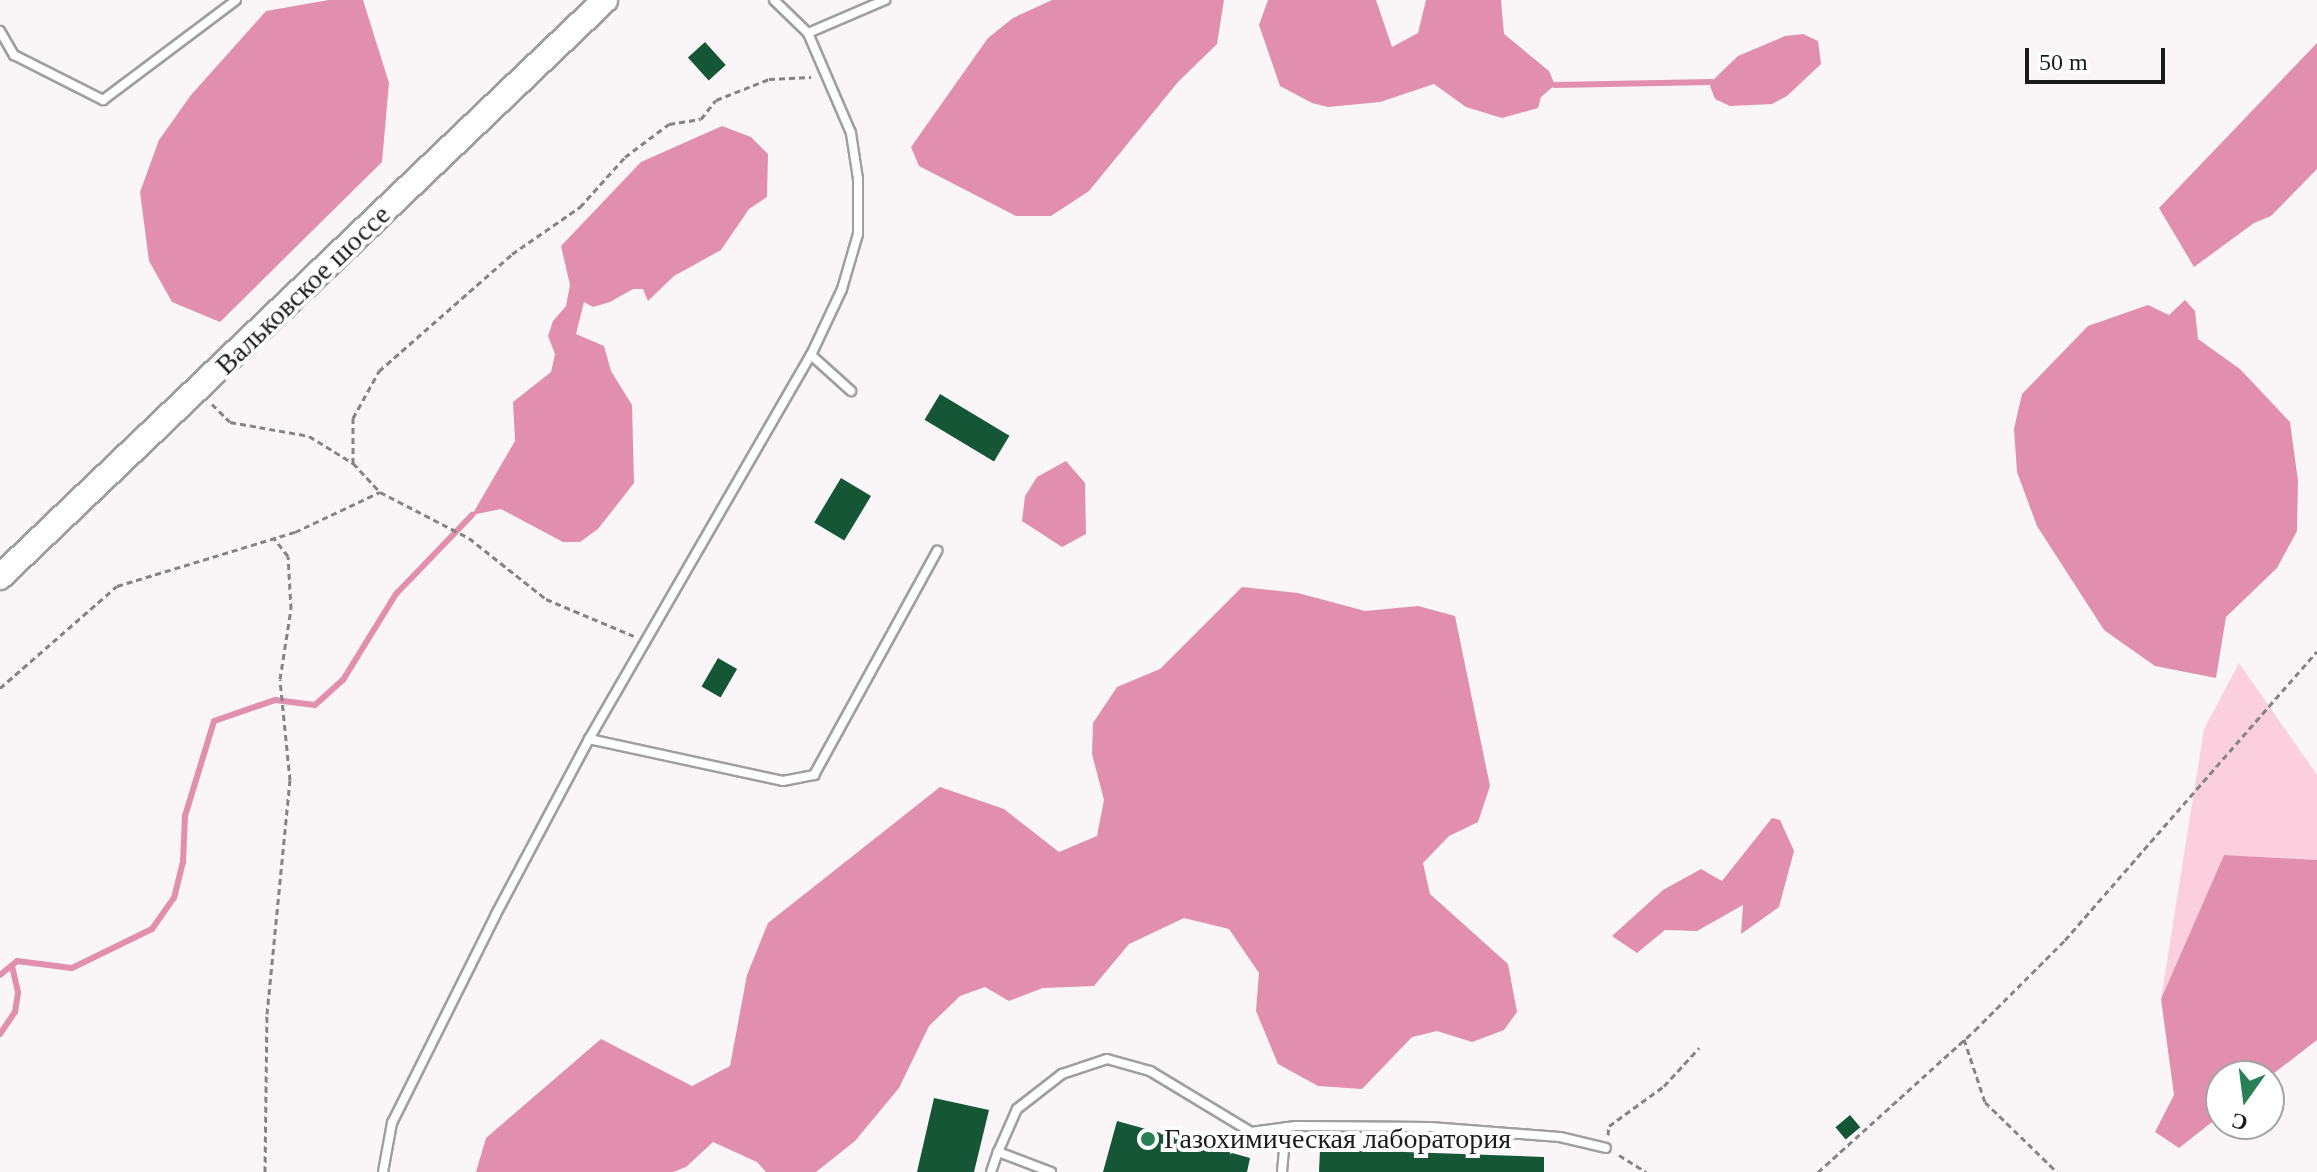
<!DOCTYPE html>
<html>
<head>
<meta charset="utf-8">
<style>
	body { margin:0 }
	#map { position:relative; width:2317px; height:1172px; overflow:hidden; background:#faf6f7; font-family:"Times New Roman",serif }
	div>[style] { position:absolute }
	.green>* { inset:0; background:#fbcfde }
	.water>* { inset:0; background:#e18fad }
	.stream>* { height:6px; margin:-3px; padding:0 3px; transform-origin:3px; border-radius:3px; background:#e18fad }
	.building>* { inset:0; background:#145636; transform-origin:0 0 }
	.path>* { height:3px; margin-top:-1.5px; transform-origin:0; background:repeating-linear-gradient(90deg,#868384 0 6px,transparent 0 10px) }
	.roads { filter:drop-shadow(2px 0 #a19e9f) drop-shadow(-2px 0 #a19e9f) drop-shadow(0 2px #a19e9f) drop-shadow(0 -2px #a19e9f) }
	.lane>* { height:8px; margin:-4px; padding:0 4px; transform-origin:4px; border-radius:4px; background:#fff }
	.secondary>* { height:24px; margin:-12px; padding:0 12px; transform-origin:12px; border-radius:12px; background:#fff }
	.dots>* { width:22px; height:22px; translate:-50% -50%; box-sizing:border-box; border:4px solid #fff; border-radius:50% }
	span { translate:-50% -50%; white-space:nowrap; text-align:center; line-height:1.15; -webkit-text-stroke:8px #fff; paint-order:stroke }
	.street-label { font-size:28px; color:#1c1b1b }
	.poi-label { font-size:28px; color:#1c1b1b }
	.left { translate:0 -50%; text-align:left }
	.north { position:absolute; left:2205px; top:1060px; width:80px; height:80px; box-sizing:border-box; background:#fff; border:2px solid #a4a4a4; border-radius:50%; rotate:194deg; font-size:22px; font-weight:700; line-height:32px; text-align:center; color:#1c1b1b }
	.north::after { content:''; display:block; margin:auto; width:28px; height:36px; background:#298054; clip-path:polygon(50% 0,100% 100%,50% 72%,0 100%) }
	.scale { position:absolute; left:2025px; top:48px; width:140px; height:36px; box-sizing:border-box; border:4px solid #1c1b1b; border-top:0; padding-left:10px; font-size:24px; line-height:28px; white-space:nowrap; color:#1c1b1b; -webkit-text-stroke:6px #fff; paint-order:stroke }
</style>
</head>
<body>
<div id="map">
	<div class="green">
		<div style="clip-path:polygon(2239px 663px,2317px 775px,2317px 860px,2224px 855px,2161px 999px,2204px 729px)"></div>
	</div>
	<div class="water">
		<div style="clip-path:polygon(329px 0,363px 0,389px 83px,382px 162px,220px 322px,172px 302px,149px 261px,140px 192px,159px 140px,191px 95px,266px 11px)"></div>
		<div style="clip-path:polygon(1052px 0,1224px 0,1217px 44px,1178px 82px,1089px 191px,1051px 216px,1016px 216px,919px 166px,911px 147px,988px 38px,1013px 18px)"></div>
		<div style="clip-path:polygon(1268px 0,1376px 0,1392px 47px,1418px 33px,1426px 0,1501px 0,1504px 34px,1549px 71px,1555px 85px,1541px 97px,1538px 108px,1502px 118px,1466px 107px,1434px 84px,1380px 102px,1328px 107px,1312px 103px,1280px 86px,1259px 25px)"></div>
		<div style="clip-path:polygon(1803px 34px,1818px 41px,1821px 64px,1787px 96px,1772px 104px,1730px 106px,1715px 99px,1710px 86px,1715px 78px,1738px 56px,1785px 36px)"></div>
		<div style="clip-path:polygon(2317px 43px,2317px 169px,2271px 216px,2254px 223px,2194px 267px,2159px 208px)"></div>
		<div style="clip-path:polygon(722px 126px,751px 137px,768px 154px,767px 197px,749px 209px,721px 250px,674px 276px,648px 301px,643px 289px,633px 289px,610px 302px,593px 307px,584px 302px,576px 334px,604px 346px,611px 371px,632px 405px,634px 483px,598px 529px,580px 542px,563px 542px,501px 509px,472px 515px,515px 441px,513px 402px,551px 372px,555px 354px,548px 336px,553px 321px,566px 306px,570px 285px,561px 246px,641px 162px)"></div>
		<div style="clip-path:polygon(2185px 300px,2195px 311px,2198px 339px,2240px 369px,2290px 422px,2298px 481px,2297px 531px,2277px 568px,2226px 617px,2216px 678px,2155px 666px,2104px 630px,2037px 526px,2017px 472px,2014px 429px,2022px 394px,2088px 326px,2148px 305px,2169px 315px)"></div>
		<div style="clip-path:polygon(1066px 461px,1085px 483px,1086px 534px,1062px 547px,1022px 521px,1025px 496px,1037px 477px)"></div>
		<div style="clip-path:polygon(1242px 587px,1298px 593px,1365px 611px,1418px 606px,1455px 616px,1490px 786px,1478px 822px,1449px 836px,1423px 863px,1430px 894px,1508px 964px,1517px 1012px,1504px 1030px,1472px 1042px,1437px 1031px,1412px 1037px,1362px 1089px,1318px 1086px,1278px 1064px,1256px 1011px,1259px 973px,1229px 929px,1184px 918px,1129px 944px,1094px 986px,1043px 988px,1009px 1001px,985px 987px,960px 996px,929px 1026px,899px 1088px,855px 1141px,816px 1172px,766px 1172px,757px 1162px,713px 1142px,686px 1167px,673px 1172px,476px 1172px,486px 1138px,601px 1039px,692px 1086px,730px 1066px,747px 975px,768px 923px,940px 787px,1004px 809px,1059px 852px,1097px 836px,1104px 800px,1092px 754px,1093px 723px,1117px 687px,1160px 669px)"></div>
		<div style="clip-path:polygon(1772px 818px,1780px 820px,1794px 851px,1779px 907px,1741px 934px,1743px 905px,1697px 931px,1665px 930px,1637px 953px,1612px 936px,1663px 890px,1701px 869px,1722px 881px)"></div>
		<div style="clip-path:polygon(2224px 855px,2317px 860px,2317px 1040px,2269px 1077px,2221px 1076px,2221px 1115px,2179px 1148px,2155px 1132px,2174px 1095px,2161px 999px)"></div>
	</div>
	<div class="stream">
		<div style="left:1555px;top:85px;width:157px;rotate:-1.1deg"></div>
		<div style="left:0;top:975px;width:22px;rotate:-39deg"></div>
		<div style="left:17px;top:961px;width:55px;rotate:7.3deg"></div>
		<div style="left:72px;top:968px;width:89px;rotate:-26deg"></div>
		<div style="left:152px;top:929px;width:38px;rotate:-55deg"></div>
		<div style="left:174px;top:898px;width:37px;rotate:-76deg"></div>
		<div style="left:183px;top:862px;width:46px;rotate:-87.5deg"></div>
		<div style="left:185px;top:816px;width:99px;rotate:-73deg"></div>
		<div style="left:214px;top:721px;width:65px;rotate:-19deg"></div>
		<div style="left:275px;top:700px;width:40px;rotate:7.1deg"></div>
		<div style="left:315px;top:705px;width:38px;rotate:-42deg"></div>
		<div style="left:343px;top:680px;width:101px;rotate:-58.4deg"></div>
		<div style="left:396px;top:594px;width:110px;rotate:-46.1deg"></div>
		<div style="left:0;top:1034px;width:27px;rotate:-56deg"></div>
		<div style="left:15px;top:1012px;width:20px;rotate:-81deg"></div>
		<div style="left:18px;top:992px;width:27px;rotate:-103deg"></div>
	</div>
	<div class="building">
		<div style="left:705px;top:42px;width:31px;height:23px;rotate:48deg"></div>
		<div style="left:940px;top:394px;width:81px;height:30px;rotate:31deg"></div>
		<div style="left:841px;top:478px;width:35px;height:52px;rotate:31deg"></div>
		<div style="left:718px;top:658px;width:22px;height:33px;rotate:30deg"></div>
		<div style="clip-path:polygon(934px 1098px,989px 1110px,974px 1172px,917px 1172px)"></div>
		<div style="left:1850px;top:1115px;width:16px;height:19px;rotate:50deg"></div>
		<div style="clip-path:polygon(1117px 1121px,1250px 1158px,1247px 1172px,1103px 1172px)"></div>
		<div style="clip-path:polygon(1320px 1149px,1544px 1157px,1544px 1172px,1319px 1172px)"></div>
	</div>
	<div class="path">
		<div style="left:212px;top:404px;width:25px;rotate:45deg"></div>
		<div style="left:230px;top:422px;width:80px;rotate:10deg"></div>
		<div style="left:309px;top:436px;width:52px;rotate:31.5deg"></div>
		<div style="left:353px;top:463px;width:40px;rotate:47deg"></div>
		<div style="left:380px;top:492px;width:100px;rotate:27.3deg"></div>
		<div style="left:469px;top:538px;width:98px;rotate:38.4deg"></div>
		<div style="left:546px;top:599px;width:95px;rotate:22.8deg"></div>
		<div style="left:353px;top:463px;width:45px;rotate:-90deg"></div>
		<div style="left:353px;top:418px;width:54px;rotate:-61deg"></div>
		<div style="left:379px;top:371px;width:177px;rotate:-41.3deg"></div>
		<div style="left:512px;top:254px;width:83px;rotate:-34.7deg"></div>
		<div style="left:580px;top:207px;width:67px;rotate:-48deg"></div>
		<div style="left:625px;top:157px;width:55px;rotate:-36.9deg"></div>
		<div style="left:669px;top:124px;width:32px;rotate:-9deg"></div>
		<div style="left:701px;top:119px;width:24px;rotate:-52deg"></div>
		<div style="left:716px;top:100px;width:57px;rotate:-21.6deg"></div>
		<div style="left:769px;top:79px;width:42px;rotate:-2.7deg"></div>
		<div style="left:0;top:688px;width:155px;rotate:-41.1deg"></div>
		<div style="left:117px;top:586px;width:186px;rotate:-16.9deg"></div>
		<div style="left:295px;top:532px;width:94px;rotate:-25.2deg"></div>
		<div style="left:1964px;top:1039px;width:66px;rotate:71.6deg"></div>
		<div style="left:1985px;top:1102px;width:100px;rotate:44.2deg"></div>
		<div style="left:1608px;top:1135px;width:9px;rotate:-84deg"></div>
		<div style="left:1609px;top:1126px;width:68px;rotate:-36deg"></div>
		<div style="left:1664px;top:1086px;width:52px;rotate:-47.4deg"></div>
		<div style="left:1619px;top:1155px;width:32px;rotate:32deg"></div>
		<div style="left:265px;top:1172px;width:158px;rotate:-89.3deg"></div>
		<div style="left:267px;top:1014px;width:235px;rotate:-84.4deg"></div>
		<div style="left:290px;top:780px;width:101px;rotate:-95.7deg"></div>
		<div style="left:280px;top:679px;width:71px;rotate:-81.1deg"></div>
		<div style="left:291px;top:609px;width:53px;rotate:-93.2deg"></div>
		<div style="left:288px;top:556px;width:24px;rotate:-128deg"></div>
		<div style="left:1818px;top:1172px;width:212px;rotate:-42.1deg"></div>
		<div style="left:1975px;top:1030px;width:127px;rotate:-45deg"></div>
		<div style="left:2065px;top:940px;width:383px;rotate:-48.9deg"></div>
	</div>
	<div class="roads">
		<div class="lane">
			<div style="left:0;top:31px;width:28px;rotate:60deg"></div>
			<div style="left:14px;top:55px;width:100px;rotate:26.8deg"></div>
			<div style="left:103px;top:100px;width:166px;rotate:-36.9deg"></div>
			<div style="left:808px;top:33px;width:84px;rotate:-23.2deg"></div>
			<div style="left:811px;top:355px;width:54px;rotate:42deg"></div>
			<div style="left:589px;top:739px;width:198px;rotate:12.2deg"></div>
			<div style="left:783px;top:781px;width:32px;rotate:-11deg"></div>
			<div style="left:814px;top:775px;width:256px;rotate:-61.2deg"></div>
			<div style="left:383px;top:1172px;width:50px;rotate:-79.6deg"></div>
			<div style="left:392px;top:1123px;width:233px;rotate:-63.5deg"></div>
			<div style="left:496px;top:914px;width:198px;rotate:-62deg"></div>
			<div style="left:589px;top:739px;width:444px;rotate:-60deg"></div>
			<div style="left:811px;top:355px;width:73px;rotate:-64.8deg"></div>
			<div style="left:842px;top:289px;width:57px;rotate:-73.8deg"></div>
			<div style="left:858px;top:234px;width:55px;rotate:-90deg"></div>
			<div style="left:858px;top:179px;width:47px;rotate:-98.7deg"></div>
			<div style="left:851px;top:133px;width:109px;rotate:-113.3deg"></div>
			<div style="left:808px;top:33px;width:47px;rotate:-135.9deg"></div>
			<div style="left:991px;top:1172px;width:21px;rotate:-71deg"></div>
			<div style="left:1051px;top:1172px;width:57px;rotate:-159.3deg"></div>
			<div style="left:998px;top:1152px;width:47px;rotate:-66.2deg"></div>
			<div style="left:1017px;top:1109px;width:57px;rotate:-37.9deg"></div>
			<div style="left:1062px;top:1074px;width:47px;rotate:-18.4deg"></div>
			<div style="left:1107px;top:1059px;width:45px;rotate:15.6deg"></div>
			<div style="left:1150px;top:1071px;width:118px;rotate:31.1deg"></div>
			<div style="left:1251px;top:1132px;width:45px;rotate:-7.6deg"></div>
			<div style="left:1296px;top:1126px;width:134px;rotate:0.4deg"></div>
			<div style="left:1430px;top:1127px;width:130px;rotate:4.4deg"></div>
			<div style="left:1560px;top:1137px;width:47px;rotate:13.4deg"></div>
			<div style="left:1282px;top:1172px;width:45px;rotate:-84.9deg"></div>
		</div>
		<div class="secondary">
			<div style="left:0;top:577px;width:836px;rotate:-43.64deg"></div>
		</div>
	</div>
	<div class="dots">
		<div style="left:1148px;top:1139px;background:#298054"></div>
	</div>
	<div class="street-label">
		<span style="left:303px;top:290px;rotate:-44deg">Вальковское шоссе</span>
	</div>
	<div class="poi-label">
		<span class="left" style="left:1164px;top:1139px">Газохимическая лаборатория</span>
	</div>
	<div class="north">С</div>
	<div class="scale">50 m</div>
</div>
</body>
</html>
